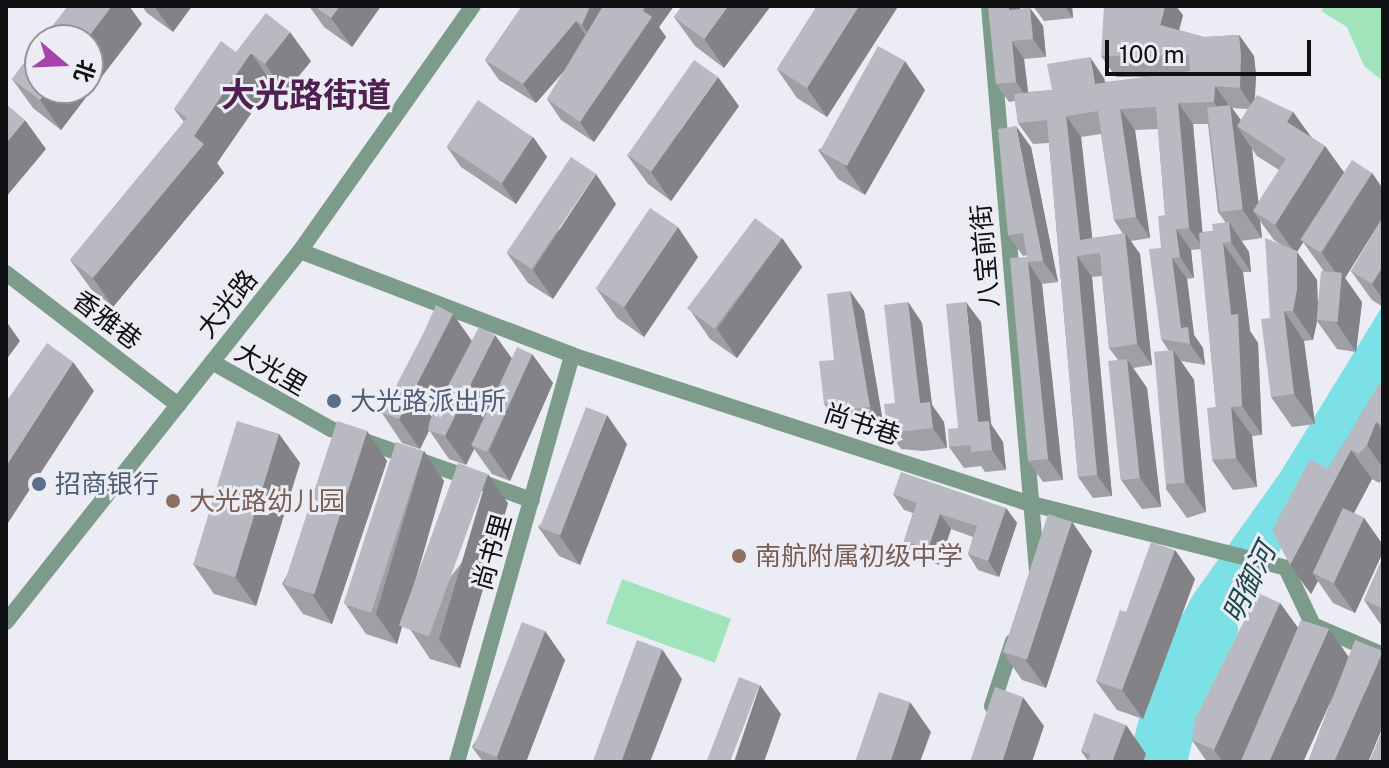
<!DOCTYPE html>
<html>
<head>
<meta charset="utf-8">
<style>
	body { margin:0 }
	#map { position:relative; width:1389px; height:768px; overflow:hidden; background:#ecedf4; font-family:"Public Sans","Noto Sans SC",sans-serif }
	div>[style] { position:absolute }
	.green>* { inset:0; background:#a1e4bb; transform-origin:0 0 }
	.water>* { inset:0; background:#7ce0e7 }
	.river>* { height:24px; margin:-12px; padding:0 12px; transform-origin:12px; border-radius:12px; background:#7ce0e7 }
	.minor>* { height:16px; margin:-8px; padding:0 8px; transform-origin:8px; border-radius:8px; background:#7c9b8b }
	.wall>* { inset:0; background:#9fa0a6 }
	.shaded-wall>* { inset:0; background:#828287 }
	.building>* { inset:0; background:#b9bac1; transform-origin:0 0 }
	.dots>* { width:22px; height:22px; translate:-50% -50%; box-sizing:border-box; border:4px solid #ecedf4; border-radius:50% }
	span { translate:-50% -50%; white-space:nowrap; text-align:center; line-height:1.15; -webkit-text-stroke:6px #ecedf4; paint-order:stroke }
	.street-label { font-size:26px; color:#0f1012 }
	.service-label { font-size:26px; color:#4e5e75 }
	.left { translate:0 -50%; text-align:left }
	.education-label { font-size:26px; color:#785e54 }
	.water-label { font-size:28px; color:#19474a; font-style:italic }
	.district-label { font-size:34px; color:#512051; font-weight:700 }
	.frame { position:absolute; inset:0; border:8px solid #0f1012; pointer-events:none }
	.north { position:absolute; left:24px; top:24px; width:80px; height:80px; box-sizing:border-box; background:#ecedf4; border:2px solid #94959a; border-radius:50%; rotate:109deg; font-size:22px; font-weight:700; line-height:32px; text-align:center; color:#0f1012 }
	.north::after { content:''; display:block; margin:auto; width:28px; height:36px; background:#a743a9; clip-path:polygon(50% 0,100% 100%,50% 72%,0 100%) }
	.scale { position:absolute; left:1105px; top:40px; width:206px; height:36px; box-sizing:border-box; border:4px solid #0f1012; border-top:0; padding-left:10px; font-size:24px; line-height:28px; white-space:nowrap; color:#0f1012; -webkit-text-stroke:6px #ecedf4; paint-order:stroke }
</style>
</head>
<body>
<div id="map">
	<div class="green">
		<div style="clip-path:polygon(1325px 6px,1383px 6px,1383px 81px,1364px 66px,1347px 27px,1321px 11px)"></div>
		<div style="left:622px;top:579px;width:116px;height:47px;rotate:20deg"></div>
	</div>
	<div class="water">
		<div style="clip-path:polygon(1383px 305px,1383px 382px,1193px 693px,1171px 762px,1128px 762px,1150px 675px,1193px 595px,1280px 473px)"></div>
	</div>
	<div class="river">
		<div style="left:1175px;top:762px;width:49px;rotate:-75.7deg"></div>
		<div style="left:1187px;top:715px;width:94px;rotate:-65.4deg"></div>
	</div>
	<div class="minor">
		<div style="left:989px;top:6px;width:566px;rotate:85.14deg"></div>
		<div style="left:300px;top:251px;width:291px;rotate:20.9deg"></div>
		<div style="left:572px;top:355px;width:479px;rotate:18deg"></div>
		<div style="left:1028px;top:503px;width:266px;rotate:14.1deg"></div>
		<div style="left:1286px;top:568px;width:63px;rotate:64.7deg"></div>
		<div style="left:1313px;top:625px;width:76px;rotate:23.2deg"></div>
		<div style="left:6px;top:273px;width:217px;rotate:37.5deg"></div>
		<div style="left:212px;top:362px;width:137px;rotate:29.4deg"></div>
		<div style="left:331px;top:429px;width:213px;rotate:19.5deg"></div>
		<div style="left:6px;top:622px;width:473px;rotate:-51.6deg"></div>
		<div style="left:300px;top:251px;width:300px;rotate:-54.8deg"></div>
		<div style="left:992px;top:706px;width:68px;rotate:-72.1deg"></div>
		<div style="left:457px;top:762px;width:423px;rotate:-74.2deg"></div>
	</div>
	<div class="wall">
		<div style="clip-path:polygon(68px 6px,129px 6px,142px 24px,61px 130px,33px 108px,12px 79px)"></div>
		<div style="clip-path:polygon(142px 6px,192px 6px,173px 32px,147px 13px)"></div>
		<div style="clip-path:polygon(309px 6px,381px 6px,352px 47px,324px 27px)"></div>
		<div style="clip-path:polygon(522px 6px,674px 6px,659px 27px,666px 37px,594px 142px,561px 120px,547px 99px,565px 70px,536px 103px,499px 80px,485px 60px)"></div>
		<div style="clip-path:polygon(682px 6px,724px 68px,695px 46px,674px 17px)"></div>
		<div style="clip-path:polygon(817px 6px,895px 6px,897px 8px,827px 117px,797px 98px,777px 69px)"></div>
		<div style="clip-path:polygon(evenodd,988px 6px,1020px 6px,1020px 9px,1030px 8px,1043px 26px,1046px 57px,1024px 59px,1028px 92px,1052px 90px,1104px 78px,1105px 82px,1149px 77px,1116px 77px,1101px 56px,1183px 15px,1179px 30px,1204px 37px,1239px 35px,1254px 56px,1256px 75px,1255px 98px,1293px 112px,1311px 137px,1325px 146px,1344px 173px,1372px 173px,1383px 189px,1383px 217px,1345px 278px,1362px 302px,1356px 352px,1337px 349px,1317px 321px,1313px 340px,1304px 341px,1315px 424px,1292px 427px,1271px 397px,1270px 318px,1280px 244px,1274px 240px,1260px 221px,1262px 238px,1241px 241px,1249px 252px,1251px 272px,1243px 272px,1250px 331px,1258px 343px,1262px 435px,1252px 436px,1257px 487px,1233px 490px,1212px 460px,1216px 407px,1201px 249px,1191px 250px,1194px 278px,1187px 279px,1194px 335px,1203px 348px,1205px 365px,1181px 361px,1194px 380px,1206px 512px,1187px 518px,1166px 489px,1169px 351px,1161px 339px,1161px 248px,1165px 215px,1158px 129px,1135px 130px,1150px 238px,1131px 241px,1140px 254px,1152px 365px,1133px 368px,1147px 388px,1161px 507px,1142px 509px,1121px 480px,1118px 360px,1109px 348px,1102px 276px,1092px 277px,1112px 496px,1093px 498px,1078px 477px,1049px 143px,1033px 144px,1018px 123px,1015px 101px,1009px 102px,996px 84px,988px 6px,1232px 108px,1248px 109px,1241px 120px,1232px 108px,988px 6px,1193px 124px,1208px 124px,1218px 212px,1226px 223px,1213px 231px,1202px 232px,1193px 124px,988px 6px,1101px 134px,1114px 220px,1123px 234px,1092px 238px,1081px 137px,1101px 134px,988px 6px,1252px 149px,1257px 156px,1279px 170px,1258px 203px,1252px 149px,988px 6px,1303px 242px,1323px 270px,1318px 304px,1317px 280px,1297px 252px,1303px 242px)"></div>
		<div style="clip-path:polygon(1033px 6px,1072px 6px,1073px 18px,1044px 21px)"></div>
		<div style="clip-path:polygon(236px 52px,311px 61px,285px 93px,272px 83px,217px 163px,224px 173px,113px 307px,91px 289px,70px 260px,184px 122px,174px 109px)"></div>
		<div style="clip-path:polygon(925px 90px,865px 195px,838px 179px,818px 150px)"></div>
		<div style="clip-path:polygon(739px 106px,671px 201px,648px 184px,627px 155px)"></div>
		<div style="clip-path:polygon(533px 137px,547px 157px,516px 204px,461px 167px,447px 147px)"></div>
		<div style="clip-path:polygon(1031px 147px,1058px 282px,1042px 284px,1063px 480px,1043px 482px,1028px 461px,1027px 257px,1027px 255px,1023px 256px,1008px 235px)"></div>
		<div style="clip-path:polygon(616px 204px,553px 299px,528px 283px,507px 253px)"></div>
		<div style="clip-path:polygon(1383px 218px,1383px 307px,1372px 300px,1351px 271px)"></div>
		<div style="clip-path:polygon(782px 238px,802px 267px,737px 358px,710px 339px,690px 310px)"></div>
		<div style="clip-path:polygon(698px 257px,644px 337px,617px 318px,596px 288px)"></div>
		<div style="clip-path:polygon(850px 291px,864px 311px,884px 428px,859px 430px,853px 423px,838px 425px,824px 404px)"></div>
		<div style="clip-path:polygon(908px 302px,922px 323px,932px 405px,944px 422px,947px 448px,923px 451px,901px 449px,887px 429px,895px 403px)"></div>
		<div style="clip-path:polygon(453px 314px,472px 341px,512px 358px,532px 354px,553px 383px,510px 481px,492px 474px,474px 449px,466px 465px,449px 459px,429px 430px,420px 449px,402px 443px,382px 413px)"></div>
		<div style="clip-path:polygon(981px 322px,991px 424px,1003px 442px,1006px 470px,985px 472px,981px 466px,964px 468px,949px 447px,958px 428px)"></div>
		<div style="clip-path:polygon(1383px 378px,1383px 479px,1379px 483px,1372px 479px,1354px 513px,1364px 518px,1383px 545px,1383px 552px,1355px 613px,1333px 603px,1318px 581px,1311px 594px,1290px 565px,1328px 469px)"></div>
		<div style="clip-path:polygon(367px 431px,387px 461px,332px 624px,303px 614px,282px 584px)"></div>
		<div style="clip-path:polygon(279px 434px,300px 463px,256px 606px,214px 594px,193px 564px)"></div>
		<div style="clip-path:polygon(627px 444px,580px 565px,559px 556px,538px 527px)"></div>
		<div style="clip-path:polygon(424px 451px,444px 481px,397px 644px,366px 634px,346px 605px)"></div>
		<div style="clip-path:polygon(893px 494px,1006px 508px,1017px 523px,999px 577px,978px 570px,968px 554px,973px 537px,951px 529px,939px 565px,915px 556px,904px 541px,913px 513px,904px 510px)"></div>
		<div style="clip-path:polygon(508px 503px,460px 668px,430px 659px,410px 629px)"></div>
		<div style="clip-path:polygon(1072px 522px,1092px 551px,1046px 688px,1022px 680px,1002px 651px)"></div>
		<div style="clip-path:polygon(1175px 550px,1195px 579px,1143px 719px,1117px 710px,1096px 681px)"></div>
		<div style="clip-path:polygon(1383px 557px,1383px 628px,1364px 600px)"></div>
		<div style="clip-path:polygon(1280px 603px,1298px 628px,1329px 629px,1348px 656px,1383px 726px,1368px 762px,1308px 762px,1333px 696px,1303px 762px,1207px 762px,1192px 740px)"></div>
		<div style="clip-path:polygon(545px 631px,565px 660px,526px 762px,483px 762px,472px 747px)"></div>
		<div style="clip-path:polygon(1126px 725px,1146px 754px,1088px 761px,1081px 751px)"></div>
	</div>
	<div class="shaded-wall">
		<div style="clip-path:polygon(112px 6px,129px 6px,142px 24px,61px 130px,40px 100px,50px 88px,88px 88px,88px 40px,86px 40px)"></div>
		<div style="clip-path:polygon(154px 6px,192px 6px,173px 32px)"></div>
		<div style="clip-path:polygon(340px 6px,381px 6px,352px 47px,331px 18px)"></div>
		<div style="clip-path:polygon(590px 6px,612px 6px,596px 45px,582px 25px)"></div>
		<div style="clip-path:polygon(646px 6px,674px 6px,659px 27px,666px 37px,594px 142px,580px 122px)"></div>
		<div style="clip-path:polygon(728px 6px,771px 6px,724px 68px,704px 39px)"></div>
		<div style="clip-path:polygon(859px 6px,895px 6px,897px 8px,827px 117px,807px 88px)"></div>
		<div style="clip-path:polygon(1009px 6px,1020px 6px,1022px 28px,1009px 10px)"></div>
		<div style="clip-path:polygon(1065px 6px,1072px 6px,1073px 18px)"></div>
		<div style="clip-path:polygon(1165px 6px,1176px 6px,1183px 15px,1175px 46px,1160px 25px)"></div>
		<div style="clip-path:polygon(1030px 8px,1043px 26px,1046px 57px,1033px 39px)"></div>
		<div style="clip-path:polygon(576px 21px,590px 41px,536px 103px,523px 84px)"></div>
		<div style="clip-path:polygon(290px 32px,311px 61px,285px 93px,265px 64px)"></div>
		<div style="clip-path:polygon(1239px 35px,1254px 56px,1256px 75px,1254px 109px,1240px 88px)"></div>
		<div style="clip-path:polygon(1012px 41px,1024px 59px,1029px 100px,1016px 82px)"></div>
		<div style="clip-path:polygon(251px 53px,272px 83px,217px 163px,224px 173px,113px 307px,93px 278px,194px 136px)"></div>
		<div style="clip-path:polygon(1090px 57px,1104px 78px,1109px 105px,1095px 84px)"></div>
		<div style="clip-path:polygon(905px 61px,925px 90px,865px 195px,844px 165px)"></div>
		<div style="clip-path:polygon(718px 77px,739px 106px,671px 201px,651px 172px)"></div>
		<div style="clip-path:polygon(1215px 86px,1230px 107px,1229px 123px,1214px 102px)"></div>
		<div style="clip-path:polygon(1178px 103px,1193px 124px,1204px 249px,1189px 228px)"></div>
		<div style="clip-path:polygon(1230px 105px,1251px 135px,1237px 126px,1252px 149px,1260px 215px,1253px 211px,1260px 221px,1262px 238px,1242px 209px)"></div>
		<div style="clip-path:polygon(1120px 109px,1135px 130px,1150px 238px,1136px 217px)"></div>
		<div style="clip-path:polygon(1293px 112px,1314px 141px,1287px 122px)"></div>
		<div style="clip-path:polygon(1066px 116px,1081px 137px,1094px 254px,1080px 240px)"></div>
		<div style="clip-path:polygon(25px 120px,46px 149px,6px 197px,6px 143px)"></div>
		<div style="clip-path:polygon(1016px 126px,1031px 147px,1058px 282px,1043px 261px)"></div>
		<div style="clip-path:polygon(533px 137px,547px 157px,516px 204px,502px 184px)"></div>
		<div style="clip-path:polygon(1325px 146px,1346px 175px,1297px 252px,1317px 280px,1318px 319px,1316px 320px,1317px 321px,1313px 340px,1293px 311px,1296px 254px,1275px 225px)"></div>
		<div style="clip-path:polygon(1372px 173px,1383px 189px,1383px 217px,1345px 278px,1362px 302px,1356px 352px,1336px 322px,1341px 280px,1322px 253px)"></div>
		<div style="clip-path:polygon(596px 174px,616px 204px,553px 299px,533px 270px)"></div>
		<div style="clip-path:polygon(1229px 222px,1249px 252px,1251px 272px,1231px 242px)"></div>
		<div style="clip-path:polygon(678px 227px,698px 257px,644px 337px,624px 307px)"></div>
		<div style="clip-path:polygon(1176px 229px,1191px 250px,1194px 278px,1180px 257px)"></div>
		<div style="clip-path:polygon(1125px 233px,1140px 254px,1152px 365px,1137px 344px)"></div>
		<div style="clip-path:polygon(782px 238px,802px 267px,737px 358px,717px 329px)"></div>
		<div style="clip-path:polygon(1223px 243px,1243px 272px,1250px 331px,1258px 343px,1262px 435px,1242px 406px)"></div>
		<div style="clip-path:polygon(1077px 256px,1092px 277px,1112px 496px,1097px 475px)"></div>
		<div style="clip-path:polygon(1172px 258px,1187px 279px,1194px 335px,1203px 348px,1205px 365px,1190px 344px,1181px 328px)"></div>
		<div style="clip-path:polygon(1028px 262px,1042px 284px,1063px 480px,1048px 459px)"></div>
		<div style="clip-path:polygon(1383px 266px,1383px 299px,1372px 284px)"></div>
		<div style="clip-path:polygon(850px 291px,864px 311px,884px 428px,870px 407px)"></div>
		<div style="clip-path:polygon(908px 302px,922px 323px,932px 405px,944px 422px,947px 448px,933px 428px,920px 403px)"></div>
		<div style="clip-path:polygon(966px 302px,981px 322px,991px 424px,1003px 442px,1006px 470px,992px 450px,978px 422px)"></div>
		<div style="clip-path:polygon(1284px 311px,1304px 341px,1315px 424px,1294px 394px)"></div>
		<div style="clip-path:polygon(453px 314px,473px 343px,420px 449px,399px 419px)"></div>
		<div style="clip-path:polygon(6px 321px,20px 341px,6px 360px)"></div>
		<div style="clip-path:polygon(495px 335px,516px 364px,471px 445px,474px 449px,466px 465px,445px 436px)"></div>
		<div style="clip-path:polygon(1173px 350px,1194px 380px,1206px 512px,1185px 482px)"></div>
		<div style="clip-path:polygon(532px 354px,553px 383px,510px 481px,489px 451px)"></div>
		<div style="clip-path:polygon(1127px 359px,1147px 388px,1161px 507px,1140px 478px)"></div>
		<div style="clip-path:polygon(73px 362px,94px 391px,6px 526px,6px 466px)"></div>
		<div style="clip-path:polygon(1231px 407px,1252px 436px,1257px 487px,1236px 458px)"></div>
		<div style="clip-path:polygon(607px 415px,627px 444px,580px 565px,559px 535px)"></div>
		<div style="clip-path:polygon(1376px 422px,1383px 432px,1383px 468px,1367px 445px)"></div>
		<div style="clip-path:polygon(367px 431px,387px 461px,332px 624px,312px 594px)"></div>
		<div style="clip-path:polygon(279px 434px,300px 463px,256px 606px,235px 577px)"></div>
		<div style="clip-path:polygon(1351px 450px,1372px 479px,1320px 577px,1313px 574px,1318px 581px,1311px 594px,1290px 565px)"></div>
		<div style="clip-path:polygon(424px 451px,444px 481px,397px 644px,376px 614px)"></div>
		<div style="clip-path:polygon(488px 474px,508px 503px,460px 668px,439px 639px)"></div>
		<div style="clip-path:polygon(1006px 508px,1017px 523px,999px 577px,988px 561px)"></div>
		<div style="clip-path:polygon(940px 514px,951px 529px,939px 565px,928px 549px)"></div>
		<div style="clip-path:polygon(1364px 518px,1383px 545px,1383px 552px,1355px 613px,1334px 584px)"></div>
		<div style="clip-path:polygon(1072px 522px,1092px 551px,1046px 688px,1025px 659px)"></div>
		<div style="clip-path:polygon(1175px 550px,1195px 579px,1143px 719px,1122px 690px)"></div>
		<div style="clip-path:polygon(1280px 603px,1301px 632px,1242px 762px,1223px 762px,1214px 750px)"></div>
		<div style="clip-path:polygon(1329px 629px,1350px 659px,1303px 762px,1269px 762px)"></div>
		<div style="clip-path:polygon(545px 631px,565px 660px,526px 762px,500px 762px,496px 756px)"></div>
		<div style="clip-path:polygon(662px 649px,682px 679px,650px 762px,618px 762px)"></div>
		<div style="clip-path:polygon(1383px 651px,1383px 726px,1368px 762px,1334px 762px)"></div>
		<div style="clip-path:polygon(760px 685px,781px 714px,764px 762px,734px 762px)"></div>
		<div style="clip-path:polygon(1023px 697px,1044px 726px,1032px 762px,1002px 762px)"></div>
		<div style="clip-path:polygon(910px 702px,931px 732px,920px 762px,890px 762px)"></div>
		<div style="clip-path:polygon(1126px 725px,1146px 754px,1143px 762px,1112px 762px)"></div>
	</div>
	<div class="building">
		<div style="clip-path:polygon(68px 6px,112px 6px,86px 40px,42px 40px)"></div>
		<div style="clip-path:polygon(314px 6px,340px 6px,331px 18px)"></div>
		<div style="clip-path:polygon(522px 6px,590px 6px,582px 25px,576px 21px,523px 84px,485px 60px)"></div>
		<div style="clip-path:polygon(603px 6px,646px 6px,642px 10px,652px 17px,580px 122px,547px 99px)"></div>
		<div style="clip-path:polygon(682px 6px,728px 6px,704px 39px,674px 17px)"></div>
		<div style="clip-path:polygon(817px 6px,859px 6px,807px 88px,777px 69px)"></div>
		<div style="clip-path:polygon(988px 6px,1009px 6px,1009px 10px,1030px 8px,1033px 39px,1012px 41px,1016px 82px,996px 84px)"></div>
		<div style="clip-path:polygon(1104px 6px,1165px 6px,1160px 25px,1204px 37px,1239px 35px,1241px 54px,1240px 88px,1215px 86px,1214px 102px,1178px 103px,1189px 228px,1176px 229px,1180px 257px,1172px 258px,1181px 328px,1188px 327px,1190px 344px,1161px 339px,1149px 249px,1161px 248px,1158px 216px,1165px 215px,1156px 107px,1120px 109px,1136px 217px,1114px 220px,1098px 111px,1066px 116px,1080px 240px,1125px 233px,1137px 344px,1109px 348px,1100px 253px,1077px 256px,1097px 475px,1078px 477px,1047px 120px,1018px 123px,1014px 94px,1052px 90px,1047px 64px,1090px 57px,1095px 84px,1190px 71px,1189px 55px,1101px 56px)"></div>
		<div style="clip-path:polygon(266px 13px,290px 32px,265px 64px,251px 53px,194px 136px,204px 144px,93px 278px,70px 260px,187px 118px,174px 109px,221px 41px,236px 52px)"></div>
		<div style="clip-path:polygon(40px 42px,40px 88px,50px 88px,40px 100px,12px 79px)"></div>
		<div style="left:878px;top:46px;width:31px;height:120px;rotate:29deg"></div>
		<div style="left:694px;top:60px;width:29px;height:116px;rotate:35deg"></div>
		<div style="clip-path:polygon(1257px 95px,1293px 112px,1287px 122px,1325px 146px,1275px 225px,1253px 211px,1286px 159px,1237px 126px)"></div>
		<div style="left:478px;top:100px;width:66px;height:56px;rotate:34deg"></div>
		<div style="clip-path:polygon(6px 104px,25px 120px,6px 143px)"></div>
		<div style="left:1230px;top:105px;width:105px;height:23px;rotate:83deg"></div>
		<div style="clip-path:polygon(1016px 126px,1043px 261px,1028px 262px,1048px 459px,1028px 461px,1010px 258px,1027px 257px,1023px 233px,1008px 235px,998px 129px)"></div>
		<div style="left:571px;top:157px;width:30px;height:115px;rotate:34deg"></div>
		<div style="left:1352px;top:160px;width:24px;height:95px;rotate:33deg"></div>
		<div style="left:650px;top:208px;width:34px;height:97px;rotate:34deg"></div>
		<div style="left:755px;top:218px;width:34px;height:113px;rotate:37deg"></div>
		<div style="clip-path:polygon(1383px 218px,1383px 266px,1372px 284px,1351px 271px)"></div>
		<div style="clip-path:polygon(1229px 222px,1231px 242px,1223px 243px,1231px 315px,1238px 314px,1242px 406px,1231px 407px,1236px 458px,1212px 460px,1207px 408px,1216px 407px,1199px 233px,1213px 231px,1212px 224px)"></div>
		<div style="clip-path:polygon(1265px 238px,1297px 251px,1297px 290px,1293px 311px,1284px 311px,1294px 394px,1271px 397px,1261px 319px,1270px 318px)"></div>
		<div style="left:1321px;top:271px;width:21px;height:49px;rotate:5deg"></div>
		<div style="clip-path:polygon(850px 291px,870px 407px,844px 410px,844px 402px,824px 404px,819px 361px,834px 360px,827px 294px)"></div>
		<div style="clip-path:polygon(908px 302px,920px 403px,930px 402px,933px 428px,908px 431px,887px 429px,884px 404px,895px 403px,884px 305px)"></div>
		<div style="clip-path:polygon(966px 302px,978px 422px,989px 421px,992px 450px,971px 452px,970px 445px,949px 447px,948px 429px,958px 428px,946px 304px)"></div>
		<div style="clip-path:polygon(436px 305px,453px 314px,399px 419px,382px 413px,424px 332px)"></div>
		<div style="clip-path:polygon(479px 327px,495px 335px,445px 436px,428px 430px,430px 420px)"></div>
		<div style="clip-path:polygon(47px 343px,73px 362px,6px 466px,6px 402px)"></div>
		<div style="left:517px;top:347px;width:17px;height:108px;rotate:25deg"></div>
		<div style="left:1173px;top:350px;width:133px;height:19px;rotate:85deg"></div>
		<div style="left:1127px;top:359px;width:120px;height:19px;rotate:84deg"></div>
		<div style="clip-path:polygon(1383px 378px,1382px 425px,1376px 422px,1367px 445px,1359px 454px,1351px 450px,1290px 565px,1272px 530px,1310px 459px,1328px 469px)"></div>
		<div style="left:586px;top:407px;width:22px;height:129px;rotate:21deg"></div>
		<div style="left:237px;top:421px;width:44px;height:150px;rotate:17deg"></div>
		<div style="left:337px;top:421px;width:32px;height:172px;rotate:18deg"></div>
		<div style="left:396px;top:442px;width:29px;height:170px;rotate:18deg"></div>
		<div style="left:458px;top:463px;width:32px;height:173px;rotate:20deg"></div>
		<div style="clip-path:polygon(901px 472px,1006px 508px,988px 561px,968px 554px,977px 526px,940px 514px,928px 549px,904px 541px,917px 503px,893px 494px)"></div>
		<div style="left:1343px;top:508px;width:23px;height:72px;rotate:25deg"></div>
		<div style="left:1048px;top:514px;width:25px;height:145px;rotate:18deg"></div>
		<div style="clip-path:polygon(1151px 542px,1175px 550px,1122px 690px,1096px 681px,1120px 610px,1126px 612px)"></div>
		<div style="clip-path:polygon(1383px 557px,1383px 609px,1364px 600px)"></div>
		<div style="clip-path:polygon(1258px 593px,1280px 603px,1214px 750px,1192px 740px,1195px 719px)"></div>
		<div style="clip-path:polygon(1301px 620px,1329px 629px,1269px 762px,1244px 762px,1241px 761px)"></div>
		<div style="left:522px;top:622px;width:25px;height:135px;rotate:21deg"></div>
		<div style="left:637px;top:640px;width:27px;height:131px;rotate:20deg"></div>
		<div style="clip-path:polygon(1355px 640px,1383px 651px,1334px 762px,1308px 762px)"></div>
		<div style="left:739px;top:677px;width:22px;height:90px;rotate:21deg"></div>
		<div style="clip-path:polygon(995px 687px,1023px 697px,1002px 762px,970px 762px)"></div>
		<div style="clip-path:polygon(879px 692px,910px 702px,890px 762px,855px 762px)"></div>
		<div style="clip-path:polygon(1094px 713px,1126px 725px,1112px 762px,1088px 762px,1090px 754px,1081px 751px)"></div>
		<div style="clip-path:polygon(1383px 729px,1383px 762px,1369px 762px)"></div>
	</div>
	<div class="dots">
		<div style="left:334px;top:401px;background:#5c6f8a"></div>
		<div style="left:39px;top:484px;background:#5c6f8a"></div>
		<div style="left:173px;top:501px;background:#8d6e63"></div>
		<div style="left:739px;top:556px;background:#8d6e63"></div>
	</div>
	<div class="street-label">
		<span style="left:985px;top:256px;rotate:-95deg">八宝前街</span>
		<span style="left:227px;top:304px;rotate:-51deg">大光路</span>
		<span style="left:107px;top:320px;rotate:37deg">香雅巷</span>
		<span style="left:271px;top:369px;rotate:30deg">大光里</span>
		<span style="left:862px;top:424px;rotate:18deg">尚书巷</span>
		<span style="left:492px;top:552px;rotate:-74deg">尚书里</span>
	</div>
	<div class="service-label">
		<span class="left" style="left:350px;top:401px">大光路派出所</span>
		<span class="left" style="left:55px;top:484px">招商银行</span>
	</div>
	<div class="education-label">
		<span class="left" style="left:189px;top:501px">大光路幼儿园</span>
		<span class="left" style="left:755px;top:556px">南航附属初级中学</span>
	</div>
	<div class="water-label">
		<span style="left:1249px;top:583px;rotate:-64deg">明御河</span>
	</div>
	<div class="district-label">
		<span style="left:306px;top:96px">大光路街道</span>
	</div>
	<div class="frame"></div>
	<div class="north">北</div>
	<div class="scale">100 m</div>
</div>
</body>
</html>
